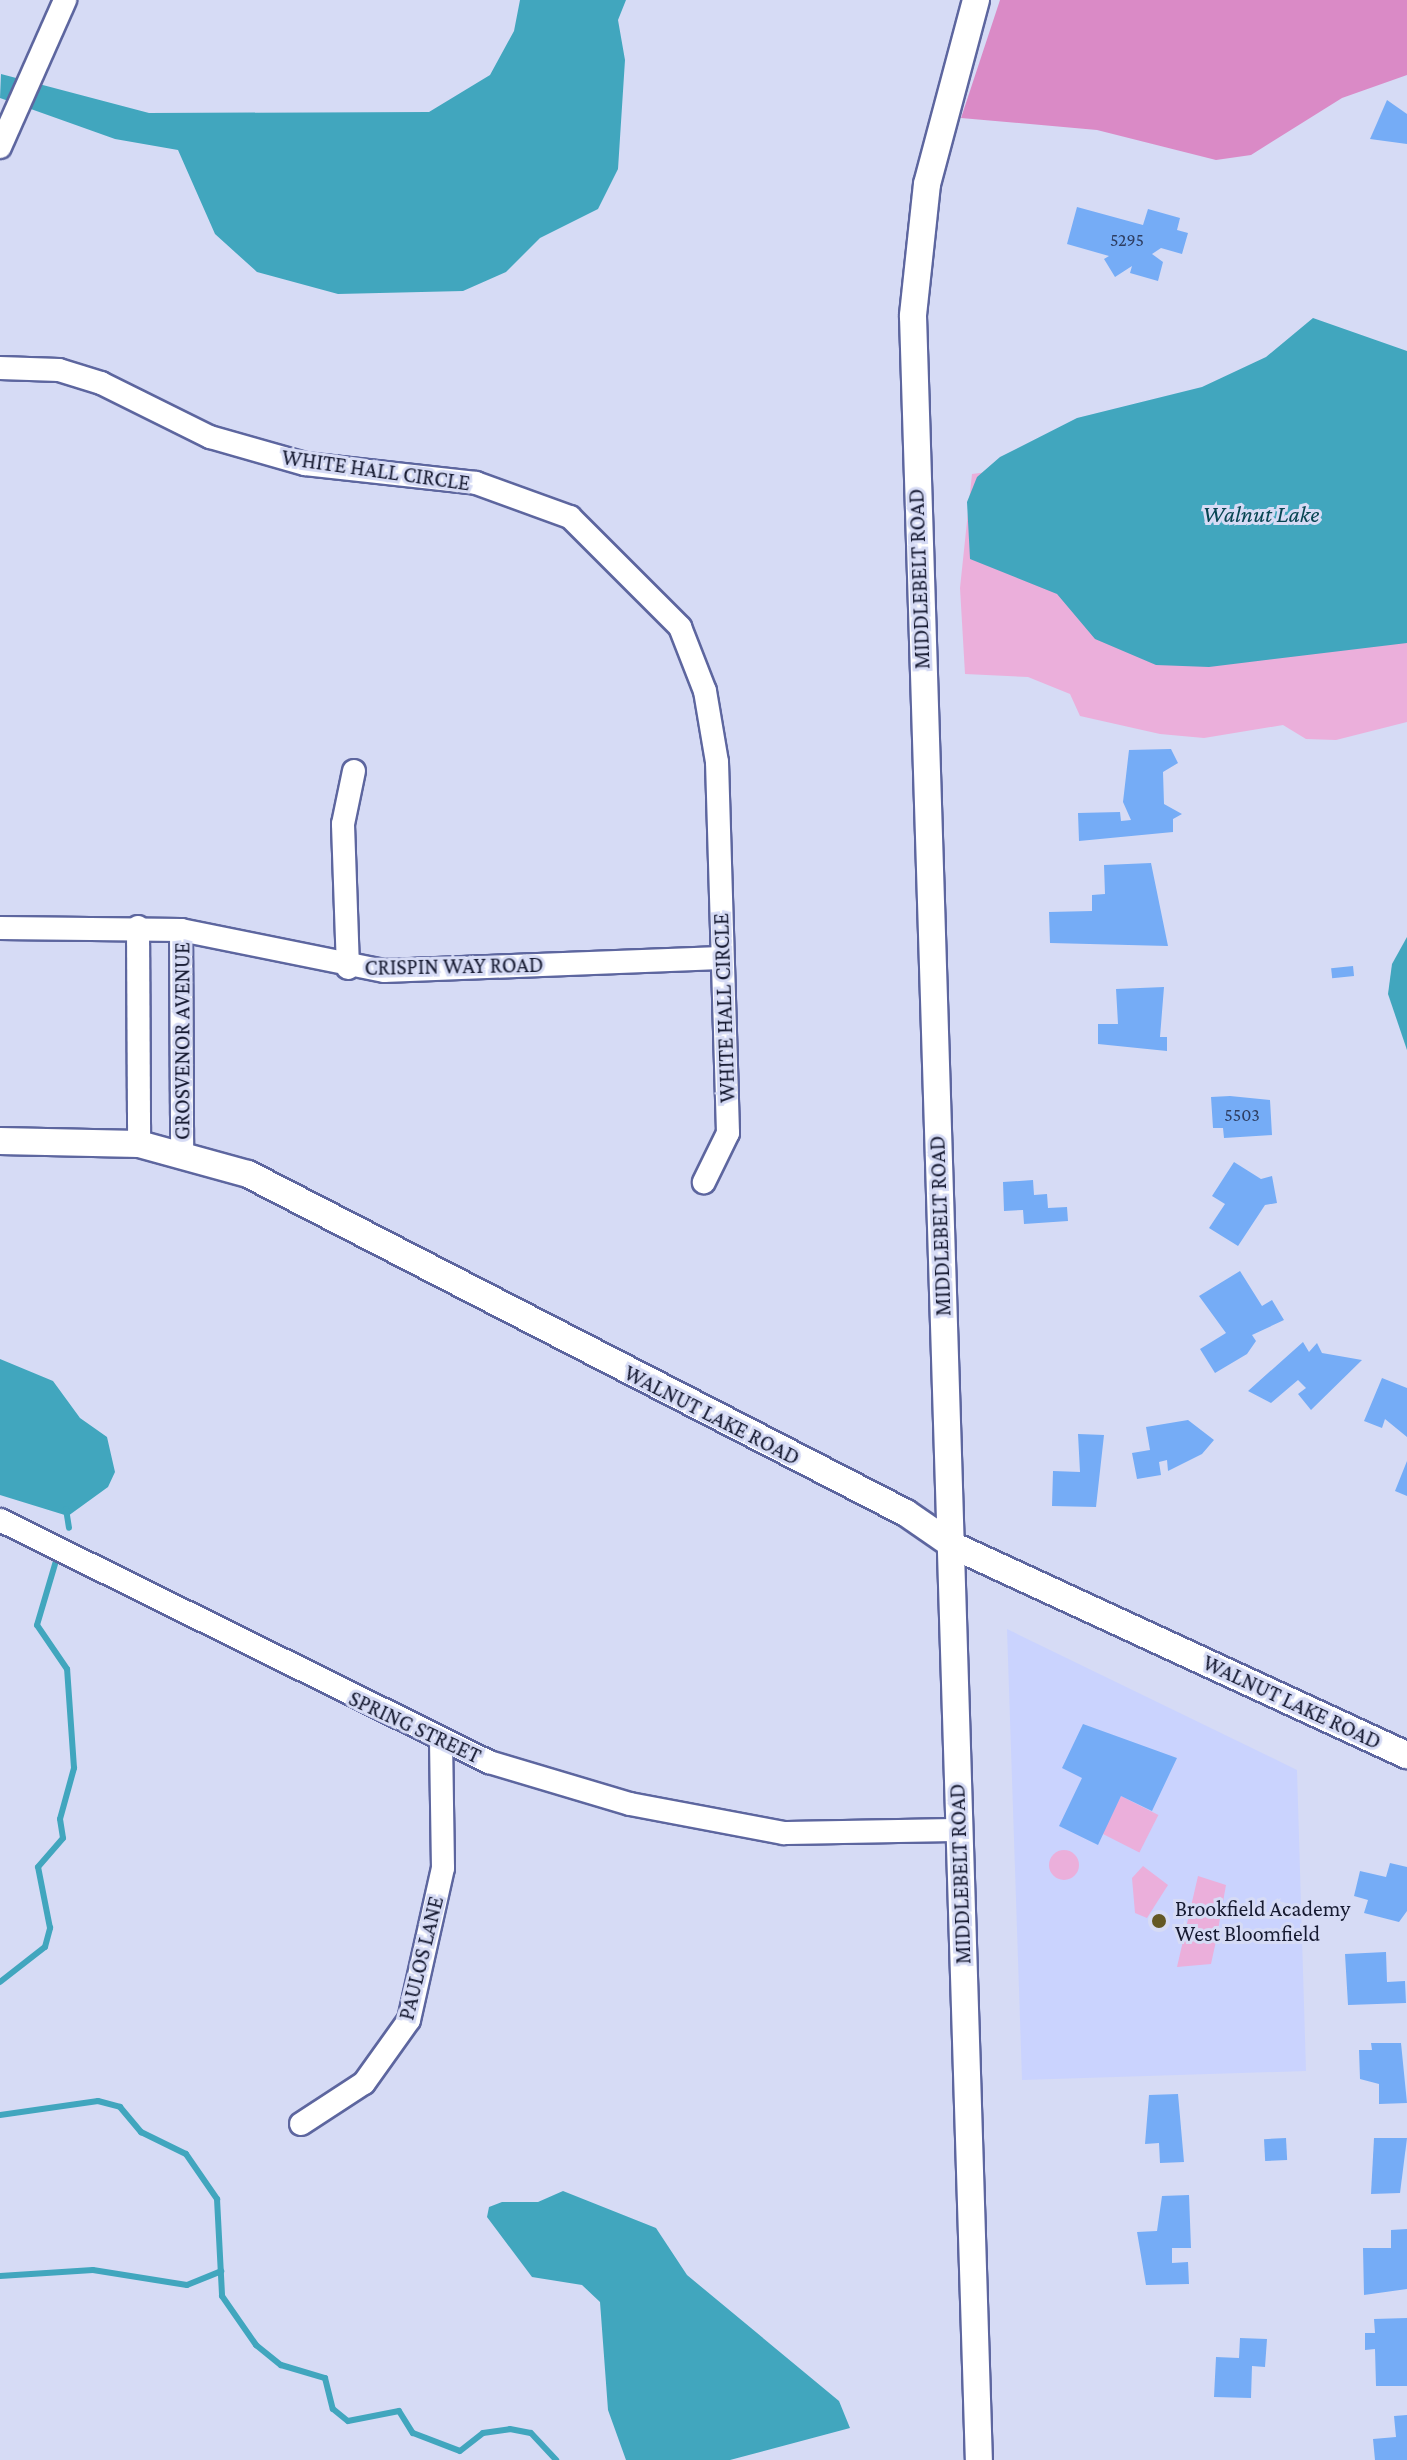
<!DOCTYPE html>
<html>
<head>
<meta charset="utf-8">
<style>
	body { margin:0 }
	#map { position:relative; width:1407px; height:2460px; overflow:hidden; background:#d6dbf5; font-family:"Crimson Pro",serif }
	div>[style] { position:absolute }
	.built>* { inset:0; background:#cad3fe }
	.green>* { inset:0; background:#ebafdb; transform-origin:0 0 }
	.round { border-radius:50% }
	.forest>* { inset:0; background:#da8ac6 }
	.water>* { inset:0; background:#41a6be }
	.stream>* { height:6px; margin:-3px; padding:0 3px; transform-origin:3px; border-radius:3px; background:#41a6be }
	.building>* { inset:0; background:#75acf6; transform-origin:0 0 }
	.roads { filter:drop-shadow(2px 0 #5d669f) drop-shadow(-2px 0 #5d669f) drop-shadow(0 2px #5d669f) drop-shadow(0 -2px #5d669f) }
	.minor>* { height:22px; margin:-11px; padding:0 11px; transform-origin:11px; border-radius:11px; background:#fff }
	.tertiary>* { height:26px; margin:-13px; padding:0 13px; transform-origin:13px; border-radius:13px; background:#fff }
	.dots>* { width:22px; height:22px; translate:-50% -50%; box-sizing:border-box; border:4px solid #d6dbf5; border-radius:50% }
	span { translate:-50% -50%; white-space:nowrap; text-align:center; line-height:1.15; -webkit-text-stroke:6px #d6dbf5; paint-order:stroke }
	.number-label { font-size:18px; color:#2e3e62 }
	.number-label span { -webkit-text-stroke-width:0 }
	.street-label { font-size:22px; color:#161a31 }
	.poi-label { font-size:22px; color:#161a31 }
	.left { translate:0 -50%; text-align:left }
	.water-label { font-size:24px; color:#074552; font-style:italic }
</style>
</head>
<body>
<div id="map">
	<div class="built">
		<div style="clip-path:polygon(1007px 1629px,1297px 1770px,1306px 2071px,1022px 2080px)"></div>
	</div>
	<div class="green">
		<div style="clip-path:polygon(1407px 418px,1407px 722px,1336px 740px,1306px 739px,1283px 725px,1204px 738px,1160px 734px,1080px 716px,1070px 694px,1028px 677px,965px 674px,960px 588px,972px 474px)"></div>
		<div style="left:1121px;top:1796px;width:42px;height:42px;rotate:27deg"></div>
		<div class="round" style="left:1049px;top:1850px;width:30px;height:30px"></div>
		<div style="clip-path:polygon(1143px 1866px,1168px 1885px,1147px 1918px,1135px 1913px,1132px 1878px)"></div>
		<div style="clip-path:polygon(1198px 1876px,1226px 1885px,1216px 1941px,1211px 1964px,1177px 1967px)"></div>
	</div>
	<div class="forest">
		<div style="clip-path:polygon(1000px 0,1407px 0,1407px 75px,1342px 98px,1251px 155px,1216px 160px,1097px 130px,961px 118px)"></div>
	</div>
	<div class="water">
		<div style="clip-path:polygon(520px 0,626px 0,618px 20px,625px 60px,618px 169px,598px 209px,540px 238px,506px 272px,463px 291px,338px 294px,257px 272px,215px 234px,178px 150px,115px 139px,0 98px,1px 74px,149px 113px,429px 112px,490px 75px,514px 31px)"></div>
		<div style="clip-path:polygon(1313px 318px,1407px 351px,1407px 643px,1209px 667px,1156px 665px,1095px 639px,1057px 594px,970px 559px,967px 502px,977px 477px,1000px 457px,1077px 418px,1202px 387px,1266px 357px)"></div>
		<div style="clip-path:polygon(1407px 937px,1407px 1050px,1388px 994px,1392px 964px)"></div>
		<div style="clip-path:polygon(0 1359px,53px 1381px,80px 1418px,107px 1437px,115px 1472px,108px 1487px,68px 1516px,0 1495px)"></div>
		<div style="clip-path:polygon(563px 2191px,656px 2228px,687px 2275px,839px 2401px,850px 2428px,730px 2460px,626px 2460px,608px 2410px,600px 2302px,582px 2285px,532px 2277px,487px 2217px,489px 2207px,502px 2202px,538px 2202px)"></div>
	</div>
	<div class="stream">
		<div style="left:66px;top:1509px;width:19px;rotate:81deg"></div>
		<div style="left:0;top:1982px;width:57px;rotate:-37.9deg"></div>
		<div style="left:45px;top:1947px;width:20px;rotate:-75deg"></div>
		<div style="left:50px;top:1928px;width:62px;rotate:-101.1deg"></div>
		<div style="left:38px;top:1867px;width:38px;rotate:-49deg"></div>
		<div style="left:63px;top:1838px;width:19px;rotate:-99deg"></div>
		<div style="left:60px;top:1819px;width:53px;rotate:-74.6deg"></div>
		<div style="left:74px;top:1768px;width:99px;rotate:-94deg"></div>
		<div style="left:67px;top:1669px;width:53px;rotate:-124.3deg"></div>
		<div style="left:37px;top:1625px;width:67px;rotate:-73.5deg"></div>
		<div style="left:0;top:2115px;width:99px;rotate:-8.1deg"></div>
		<div style="left:98px;top:2101px;width:23px;rotate:15deg"></div>
		<div style="left:120px;top:2107px;width:33px;rotate:50deg"></div>
		<div style="left:141px;top:2132px;width:50px;rotate:26.1deg"></div>
		<div style="left:186px;top:2154px;width:55px;rotate:55.4deg"></div>
		<div style="left:217px;top:2199px;width:97px;rotate:87deg"></div>
		<div style="left:222px;top:2296px;width:60px;rotate:55.2deg"></div>
		<div style="left:256px;top:2345px;width:32px;rotate:39deg"></div>
		<div style="left:281px;top:2365px;width:46px;rotate:16.5deg"></div>
		<div style="left:325px;top:2378px;width:32px;rotate:76deg"></div>
		<div style="left:333px;top:2409px;width:19px;rotate:39deg"></div>
		<div style="left:348px;top:2421px;width:52px;rotate:-11.1deg"></div>
		<div style="left:399px;top:2411px;width:26px;rotate:58deg"></div>
		<div style="left:413px;top:2433px;width:50px;rotate:21deg"></div>
		<div style="left:460px;top:2451px;width:29px;rotate:-38deg"></div>
		<div style="left:483px;top:2433px;width:27px;rotate:-8deg"></div>
		<div style="left:510px;top:2429px;width:21px;rotate:11deg"></div>
		<div style="left:531px;top:2433px;width:37px;rotate:47deg"></div>
		<div style="left:0;top:2276px;width:93px;rotate:-3.7deg"></div>
		<div style="left:93px;top:2270px;width:95px;rotate:9.1deg"></div>
		<div style="left:187px;top:2285px;width:37px;rotate:-22deg"></div>
	</div>
	<div class="building">
		<div style="clip-path:polygon(1387px 100px,1407px 114px,1407px 144px,1370px 139px)"></div>
		<div style="clip-path:polygon(1077px 207px,1143px 225px,1148px 209px,1180px 218px,1177px 230px,1188px 233px,1182px 254px,1161px 248px,1152px 254px,1163px 262px,1158px 281px,1130px 273px,1132px 266px,1115px 277px,1104px 259px,1109px 256px,1067px 244px)"></div>
		<div style="clip-path:polygon(1171px 749px,1178px 763px,1163px 772px,1164px 804px,1182px 814px,1173px 819px,1173px 832px,1079px 841px,1078px 813px,1120px 812px,1121px 821px,1131px 820px,1123px 802px,1129px 750px)"></div>
		<div style="clip-path:polygon(1151px 863px,1168px 946px,1050px 943px,1049px 912px,1092px 911px,1092px 895px,1105px 894px,1104px 865px)"></div>
		<div style="left:1353px;top:966px;width:10px;height:22px;rotate:84deg"></div>
		<div style="clip-path:polygon(1164px 987px,1160px 1037px,1167px 1037px,1167px 1051px,1098px 1044px,1098px 1024px,1118px 1024px,1116px 989px)"></div>
		<div style="clip-path:polygon(1230px 1096px,1270px 1100px,1272px 1135px,1224px 1138px,1223px 1128px,1213px 1128px,1211px 1097px)"></div>
		<div style="clip-path:polygon(1234px 1162px,1261px 1179px,1272px 1176px,1277px 1203px,1265px 1205px,1238px 1246px,1209px 1228px,1225px 1204px,1212px 1196px)"></div>
		<div style="clip-path:polygon(1033px 1180px,1034px 1195px,1047px 1194px,1048px 1208px,1067px 1207px,1068px 1221px,1024px 1224px,1023px 1210px,1004px 1211px,1003px 1182px)"></div>
		<div style="clip-path:polygon(1240px 1271px,1262px 1306px,1272px 1300px,1284px 1320px,1252px 1335px,1256px 1341px,1247px 1354px,1215px 1373px,1200px 1349px,1226px 1333px,1199px 1296px)"></div>
		<div style="clip-path:polygon(1303px 1342px,1309px 1352px,1317px 1343px,1322px 1353px,1362px 1360px,1311px 1410px,1298px 1394px,1306px 1388px,1298px 1380px,1271px 1403px,1248px 1391px)"></div>
		<div style="clip-path:polygon(1382px 1378px,1407px 1388px,1407px 1437px,1385px 1419px,1382px 1428px,1364px 1421px)"></div>
		<div style="clip-path:polygon(1188px 1420px,1214px 1440px,1202px 1454px,1168px 1471px,1167px 1460px,1159px 1462px,1161px 1475px,1137px 1479px,1132px 1453px,1150px 1450px,1146px 1427px)"></div>
		<div style="clip-path:polygon(1078px 1434px,1104px 1435px,1096px 1507px,1052px 1506px,1053px 1471px,1080px 1472px)"></div>
		<div style="clip-path:polygon(1407px 1461px,1407px 1496px,1395px 1491px)"></div>
		<div style="clip-path:polygon(1083px 1724px,1177px 1758px,1152px 1811px,1121px 1796px,1098px 1845px,1059px 1826px,1082px 1778px,1062px 1768px)"></div>
		<div style="clip-path:polygon(1390px 1863px,1407px 1867px,1407px 1911px,1399px 1922px,1364px 1913px,1368px 1900px,1354px 1896px,1360px 1871px,1386px 1877px)"></div>
		<div style="clip-path:polygon(1386px 1952px,1387px 1982px,1405px 1981px,1406px 2003px,1348px 2005px,1345px 1954px)"></div>
		<div style="clip-path:polygon(1371px 2043px,1401px 2043px,1407px 2103px,1379px 2104px,1379px 2084px,1360px 2079px,1359px 2050px,1372px 2050px)"></div>
		<div style="clip-path:polygon(1178px 2094px,1184px 2162px,1160px 2163px,1159px 2143px,1145px 2144px,1149px 2095px)"></div>
		<div style="left:1286px;top:2138px;width:22px;height:22px;rotate:87deg"></div>
		<div style="clip-path:polygon(1374px 2138px,1407px 2138px,1400px 2193px,1371px 2194px)"></div>
		<div style="clip-path:polygon(1189px 2195px,1191px 2248px,1172px 2248px,1172px 2263px,1188px 2262px,1189px 2284px,1146px 2285px,1137px 2232px,1157px 2231px,1162px 2196px)"></div>
		<div style="clip-path:polygon(1407px 2229px,1407px 2289px,1364px 2295px,1363px 2248px,1391px 2248px,1391px 2230px)"></div>
		<div style="clip-path:polygon(1407px 2318px,1407px 2386px,1376px 2386px,1375px 2349px,1365px 2350px,1365px 2333px,1375px 2333px,1374px 2319px)"></div>
		<div style="clip-path:polygon(1240px 2338px,1267px 2339px,1265px 2367px,1252px 2366px,1251px 2398px,1214px 2397px,1216px 2357px,1239px 2358px)"></div>
		<div style="clip-path:polygon(1407px 2415px,1407px 2460px,1375px 2460px,1373px 2439px,1396px 2437px,1394px 2416px)"></div>
	</div>
	<div class="roads">
		<div class="minor">
			<div style="left:0;top:147px;width:161px;rotate:-66.1deg"></div>
			<div style="left:0;top:368px;width:59px;rotate:1.9deg"></div>
			<div style="left:59px;top:370px;width:44px;rotate:17.2deg"></div>
			<div style="left:101px;top:383px;width:122px;rotate:26.4deg"></div>
			<div style="left:210px;top:437px;width:99px;rotate:15.9deg"></div>
			<div style="left:305px;top:464px;width:172px;rotate:6.3deg"></div>
			<div style="left:476px;top:483px;width:100px;rotate:19.9deg"></div>
			<div style="left:570px;top:517px;width:156px;rotate:45deg"></div>
			<div style="left:680px;top:627px;width:69px;rotate:68.7deg"></div>
			<div style="left:705px;top:691px;width:72px;rotate:80.4deg"></div>
			<div style="left:717px;top:762px;width:371px;rotate:88.3deg"></div>
			<div style="left:728px;top:1133px;width:55px;rotate:116.1deg"></div>
			<div style="left:138px;top:927px;width:217px;rotate:89.7deg"></div>
			<div style="left:0;top:928px;width:181px;rotate:0.6deg"></div>
			<div style="left:181px;top:930px;width:207px;rotate:11.4deg"></div>
			<div style="left:384px;top:971px;width:337px;rotate:-2.2deg"></div>
			<div style="left:181px;top:930px;width:223px;rotate:89.7deg"></div>
			<div style="left:348px;top:968px;width:144px;rotate:-92deg"></div>
			<div style="left:343px;top:824px;width:54px;rotate:-78.3deg"></div>
			<div style="left:0;top:1520px;width:546px;rotate:26.33deg"></div>
			<div style="left:489px;top:1762px;width:147px;rotate:16.6deg"></div>
			<div style="left:630px;top:1804px;width:157px;rotate:10.7deg"></div>
			<div style="left:784px;top:1833px;width:173px;rotate:-1deg"></div>
			<div style="left:301px;top:2124px;width:75px;rotate:-33.1deg"></div>
			<div style="left:364px;top:2083px;width:77px;rotate:-54.5deg"></div>
			<div style="left:409px;top:2020px;width:156px;rotate:-77.4deg"></div>
			<div style="left:443px;top:1868px;width:124px;rotate:-90.9deg"></div>
		</div>
		<div class="tertiary">
			<div style="left:976px;top:0;width:190px;rotate:104.9deg"></div>
			<div style="left:927px;top:184px;width:133px;rotate:96.1deg"></div>
			<div style="left:913px;top:316px;width:2145px;rotate:88.24deg"></div>
			<div style="left:0;top:1141px;width:139px;rotate:1.2deg"></div>
			<div style="left:139px;top:1144px;width:113px;rotate:15.4deg"></div>
			<div style="left:248px;top:1174px;width:740px;rotate:27.26deg"></div>
			<div style="left:906px;top:1513px;width:58px;rotate:34.5deg"></div>
			<div style="left:954px;top:1546px;width:499px;rotate:24.8deg"></div>
		</div>
	</div>
	<div class="dots">
		<div style="left:1159px;top:1921px;background:#645824"></div>
	</div>
	<div class="number-label">
		<span style="left:1127px;top:240px">5295</span>
		<span style="left:1242px;top:1115px">5503</span>
	</div>
	<div class="street-label">
		<span style="left:376px;top:470px;rotate:8deg">WHITE HALL CIRCLE</span>
		<span style="left:919px;top:579px;rotate:-92deg">MIDDLEBELT ROAD</span>
		<span style="left:454px;top:966px;rotate:-1deg">CRISPIN WAY ROAD</span>
		<span style="left:724px;top:1008px;rotate:-92deg">WHITE HALL CIRCLE</span>
		<span style="left:182px;top:1041px;rotate:-90deg">GROSVENOR AVENUE</span>
		<span style="left:940px;top:1226px;rotate:-92deg">MIDDLEBELT ROAD</span>
		<span style="left:712px;top:1415px;rotate:27deg">WALNUT LAKE ROAD</span>
		<span style="left:1292px;top:1702px;rotate:25deg">WALNUT LAKE ROAD</span>
		<span style="left:415px;top:1727px;rotate:25deg">SPRING STREET</span>
		<span style="left:960px;top:1874px;rotate:-92deg">MIDDLEBELT ROAD</span>
		<span style="left:421px;top:1958px;rotate:-76deg">PAULOS LANE</span>
	</div>
	<div class="poi-label">
		<span class="left" style="left:1175px;top:1921px">Brookfield Academy<br>West Bloomfield</span>
	</div>
	<div class="water-label">
		<span style="left:1261px;top:514px">Walnut Lake</span>
	</div>
</div>
</body>
</html>
